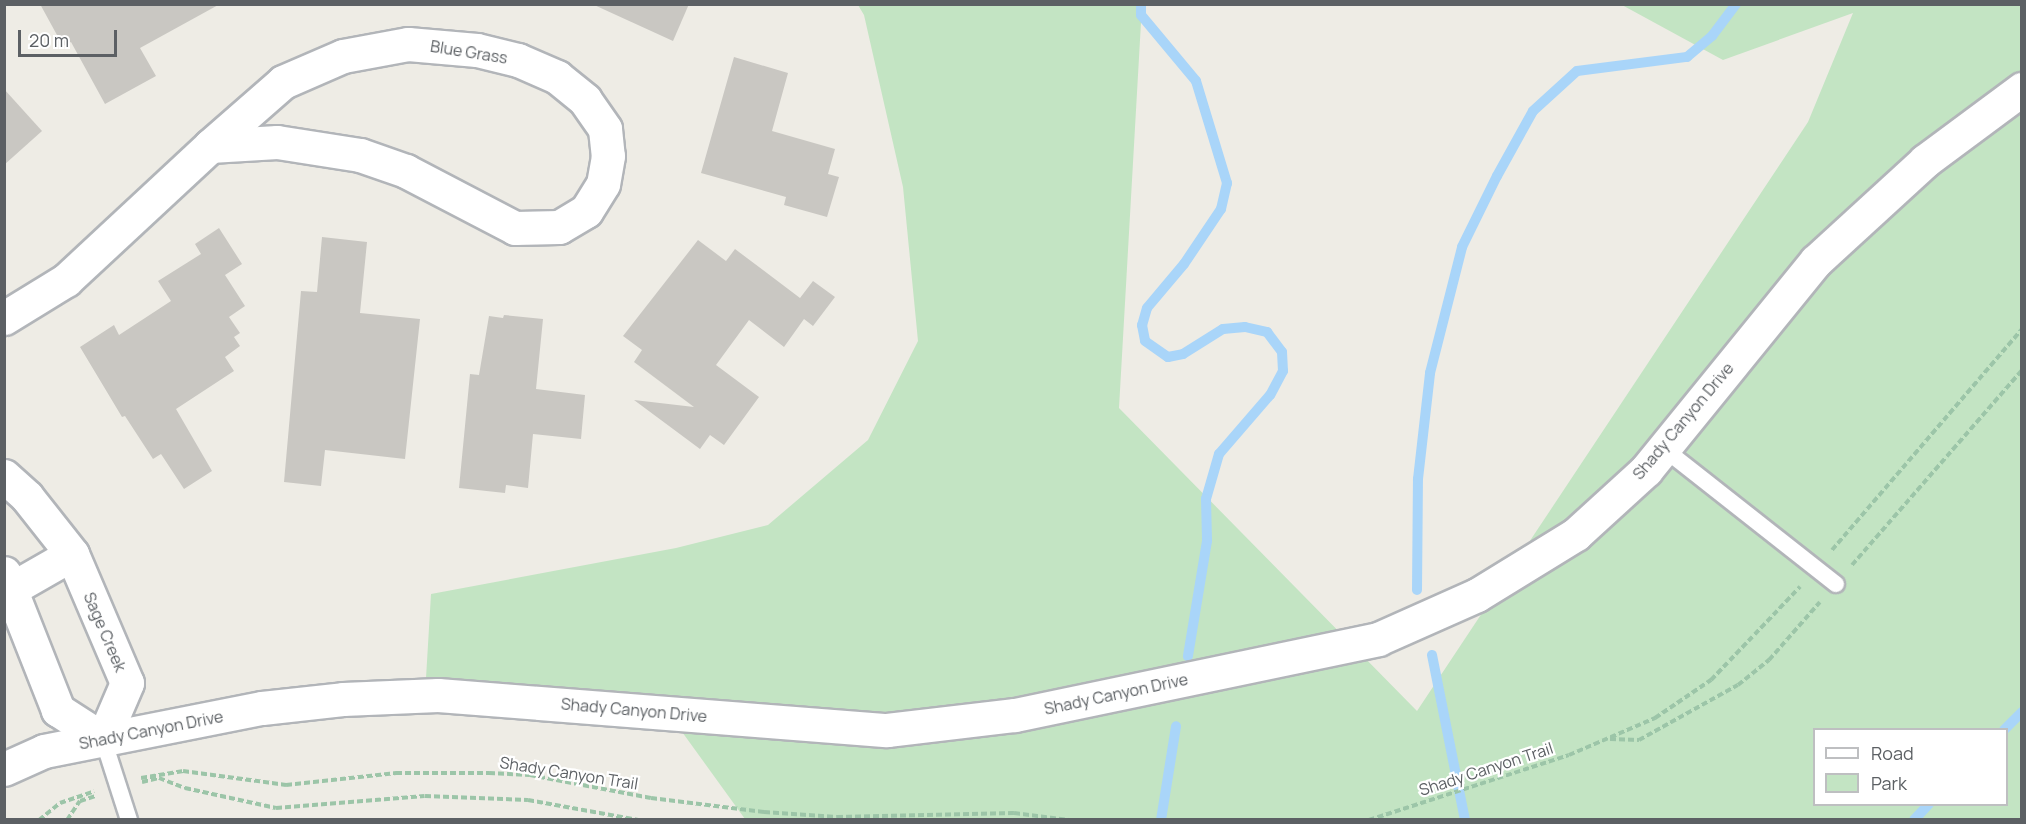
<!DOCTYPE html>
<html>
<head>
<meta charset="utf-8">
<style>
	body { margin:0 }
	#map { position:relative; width:2026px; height:824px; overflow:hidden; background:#eeece5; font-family:Manrope,sans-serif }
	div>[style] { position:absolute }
	.green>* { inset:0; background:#c3e4c3 }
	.stream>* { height:10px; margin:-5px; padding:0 5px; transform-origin:5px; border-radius:5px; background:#a9d5f9 }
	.building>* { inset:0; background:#c9c7c2 }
	.path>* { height:4px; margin-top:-2px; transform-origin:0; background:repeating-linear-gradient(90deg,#9cc5a8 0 6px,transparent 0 9px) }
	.roads { filter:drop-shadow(2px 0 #b2b5b9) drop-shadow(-2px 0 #b2b5b9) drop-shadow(0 2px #b2b5b9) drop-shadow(0 -2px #b2b5b9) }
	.lane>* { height:16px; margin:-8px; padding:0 8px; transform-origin:8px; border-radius:8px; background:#fff }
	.street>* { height:33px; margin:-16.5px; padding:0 16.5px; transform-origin:16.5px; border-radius:16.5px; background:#fff }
	.secondary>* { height:33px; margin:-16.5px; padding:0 16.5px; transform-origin:16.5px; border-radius:16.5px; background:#fff }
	span { translate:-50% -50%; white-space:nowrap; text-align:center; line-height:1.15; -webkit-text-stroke:4.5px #fff; paint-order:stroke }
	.street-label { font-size:16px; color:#5c6064 }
	.frame { position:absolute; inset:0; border:6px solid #5c6064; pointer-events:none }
	.legend { position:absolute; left:1813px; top:728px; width:195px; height:78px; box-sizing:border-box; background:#fff; border:2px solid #bebfc1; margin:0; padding:8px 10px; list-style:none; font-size:18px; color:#5c6064 }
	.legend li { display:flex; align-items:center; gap:12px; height:30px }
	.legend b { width:30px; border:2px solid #bebfc1 }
	.scale { position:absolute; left:18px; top:30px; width:99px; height:27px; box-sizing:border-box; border:3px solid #5c6064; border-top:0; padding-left:8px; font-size:18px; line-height:21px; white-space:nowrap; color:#5c6064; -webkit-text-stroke:4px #fff; paint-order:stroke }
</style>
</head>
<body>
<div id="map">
	<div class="green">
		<div style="clip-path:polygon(evenodd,858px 5px,1142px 5px,1119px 408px,1417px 711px,1808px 122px,1853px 13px,1723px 60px,1622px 5px,2021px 5px,2021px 819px,745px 819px,672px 718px,425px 695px,431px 594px,676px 548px,768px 525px,868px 440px,918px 341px,903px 187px,864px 15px,858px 5px,1814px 730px,2006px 730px,2006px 804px,1814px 804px,1814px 730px)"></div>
	</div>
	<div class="stream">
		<div style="left:1141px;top:4px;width:11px;rotate:90deg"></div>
		<div style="left:1141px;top:15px;width:86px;rotate:50.2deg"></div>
		<div style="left:1196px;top:81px;width:107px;rotate:73.1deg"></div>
		<div style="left:1227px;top:183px;width:27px;rotate:103deg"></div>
		<div style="left:1221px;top:209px;width:66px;rotate:123.9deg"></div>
		<div style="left:1184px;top:264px;width:57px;rotate:130.1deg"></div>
		<div style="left:1147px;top:308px;width:18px;rotate:106deg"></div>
		<div style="left:1142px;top:325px;width:16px;rotate:79deg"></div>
		<div style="left:1145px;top:341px;width:28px;rotate:35deg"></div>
		<div style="left:1168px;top:357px;width:15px;rotate:-11deg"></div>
		<div style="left:1183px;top:354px;width:47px;rotate:-32deg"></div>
		<div style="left:1223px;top:329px;width:22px;rotate:-5deg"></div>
		<div style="left:1245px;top:327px;width:23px;rotate:13deg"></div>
		<div style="left:1267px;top:332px;width:25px;rotate:53deg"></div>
		<div style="left:1282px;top:352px;width:19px;rotate:87deg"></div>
		<div style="left:1283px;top:371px;width:27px;rotate:118deg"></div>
		<div style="left:1270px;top:395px;width:78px;rotate:130.8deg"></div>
		<div style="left:1219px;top:454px;width:47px;rotate:106.1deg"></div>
		<div style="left:1206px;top:499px;width:42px;rotate:88.6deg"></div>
		<div style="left:1207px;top:541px;width:117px;rotate:99.4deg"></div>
		<div style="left:1417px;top:590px;width:111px;rotate:-89.5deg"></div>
		<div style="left:1418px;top:479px;width:107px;rotate:-83.5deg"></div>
		<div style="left:1430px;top:373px;width:130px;rotate:-75.7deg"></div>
		<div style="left:1462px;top:247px;width:79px;rotate:-63.8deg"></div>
		<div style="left:1497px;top:176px;width:74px;rotate:-61deg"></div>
		<div style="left:1533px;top:111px;width:59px;rotate:-42.3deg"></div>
		<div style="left:1577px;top:71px;width:111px;rotate:-7.3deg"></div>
		<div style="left:1687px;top:57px;width:33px;rotate:-40deg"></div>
		<div style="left:1712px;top:36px;width:40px;rotate:-53deg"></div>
		<div style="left:1432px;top:655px;width:168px;rotate:78.7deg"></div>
		<div style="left:2004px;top:730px;width:25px;rotate:-45deg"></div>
		<div style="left:1161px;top:820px;width:95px;rotate:-80.9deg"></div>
		<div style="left:1914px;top:820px;width:22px;rotate:-47deg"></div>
	</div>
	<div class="building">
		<div style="clip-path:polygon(40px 4px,220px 4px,140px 48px,156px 76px,105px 104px,71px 42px,63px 46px)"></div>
		<div style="clip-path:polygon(592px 4px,689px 4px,673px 41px)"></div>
		<div style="clip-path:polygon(734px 57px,788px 73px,772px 131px,835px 149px,828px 174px,839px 177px,827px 217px,784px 205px,786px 197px,701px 173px)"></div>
		<div style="clip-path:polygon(4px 89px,42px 131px,4px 165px)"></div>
		<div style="clip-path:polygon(219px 228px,242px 264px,225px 275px,245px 306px,229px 317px,240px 333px,234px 337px,240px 346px,225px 357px,234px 371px,176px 409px,212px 471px,184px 489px,161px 454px,153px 459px,125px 416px,122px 417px,80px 347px,114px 325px,119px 335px,171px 301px,158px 281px,201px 254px,195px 244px)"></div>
		<div style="clip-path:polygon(322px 237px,367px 242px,360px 313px,420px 319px,405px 459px,325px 450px,321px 486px,284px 482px,301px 291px,317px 292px)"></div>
		<div style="clip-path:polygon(698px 240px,726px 261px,735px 249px,800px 298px,813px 281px,835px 297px,813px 326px,804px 319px,784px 347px,749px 320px,716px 365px,759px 397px,724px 445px,710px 435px,700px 449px,634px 400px,694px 407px,634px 362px,642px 350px,623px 336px)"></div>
		<div style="clip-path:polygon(504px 315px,543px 319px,536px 389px,585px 395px,581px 439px,533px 434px,528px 488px,506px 485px,505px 493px,459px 488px,470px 374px,479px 375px,489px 316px,503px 318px)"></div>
	</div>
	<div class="path">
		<div style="left:1832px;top:550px;width:291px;rotate:-49.3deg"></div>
		<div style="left:1852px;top:565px;width:259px;rotate:-48.9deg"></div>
		<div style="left:1610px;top:739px;width:29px;rotate:2deg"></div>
		<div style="left:1639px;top:740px;width:113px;rotate:-29.1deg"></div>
		<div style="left:1738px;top:685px;width:40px;rotate:-39deg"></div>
		<div style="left:1769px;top:660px;width:77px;rotate:-48.7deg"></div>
		<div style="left:141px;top:778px;width:43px;rotate:-9.5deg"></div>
		<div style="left:183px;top:771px;width:104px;rotate:7.7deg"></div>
		<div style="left:286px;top:785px;width:111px;rotate:-6.2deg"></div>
		<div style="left:396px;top:773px;width:93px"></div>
		<div style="left:489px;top:773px;width:41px;rotate:2.8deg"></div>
		<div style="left:530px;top:775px;width:123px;rotate:10.8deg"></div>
		<div style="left:651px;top:798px;width:114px;rotate:7.1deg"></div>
		<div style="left:764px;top:812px;width:73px;rotate:3.9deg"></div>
		<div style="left:837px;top:817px;width:177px;rotate:-1.3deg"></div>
		<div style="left:1014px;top:813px;width:55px;rotate:7.3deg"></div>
		<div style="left:142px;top:782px;width:17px;rotate:-13deg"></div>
		<div style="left:159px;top:778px;width:28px;rotate:21deg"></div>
		<div style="left:185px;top:788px;width:93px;rotate:12.4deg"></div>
		<div style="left:276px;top:808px;width:149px;rotate:-4.6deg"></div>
		<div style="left:425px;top:796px;width:103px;rotate:2.2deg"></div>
		<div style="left:528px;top:800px;width:112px;rotate:10.3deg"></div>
		<div style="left:39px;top:820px;width:27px;rotate:-39deg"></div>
		<div style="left:60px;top:803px;width:36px;rotate:-19deg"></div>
		<div style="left:67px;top:820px;width:23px;rotate:-56deg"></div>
		<div style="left:80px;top:801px;width:16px;rotate:-18deg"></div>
		<div style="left:1369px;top:820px;width:210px;rotate:-18deg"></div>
		<div style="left:1569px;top:755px;width:94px;rotate:-23.3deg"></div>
		<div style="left:1655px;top:718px;width:68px;rotate:-34.2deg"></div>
		<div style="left:1711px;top:680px;width:129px;rotate:-46.3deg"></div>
	</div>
	<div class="roads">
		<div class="lane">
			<div style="left:1663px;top:448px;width:220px;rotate:38.2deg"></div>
			<div style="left:103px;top:739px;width:85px;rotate:72.2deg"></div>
		</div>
		<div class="street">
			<div style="left:4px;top:318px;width:73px;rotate:-31.5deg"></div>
			<div style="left:66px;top:280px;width:197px;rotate:-42.9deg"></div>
			<div style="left:210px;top:146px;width:97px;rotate:-41.2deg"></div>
			<div style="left:283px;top:82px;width:65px;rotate:-23.4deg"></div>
			<div style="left:343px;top:56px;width:66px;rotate:-10.5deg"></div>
			<div style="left:408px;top:44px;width:69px;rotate:5deg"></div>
			<div style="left:477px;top:50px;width:42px;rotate:13.7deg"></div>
			<div style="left:518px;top:60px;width:43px;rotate:23.6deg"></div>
			<div style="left:557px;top:77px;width:36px;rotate:39deg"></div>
			<div style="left:585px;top:100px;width:35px;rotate:55deg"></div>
			<div style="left:605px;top:129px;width:27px;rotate:84deg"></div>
			<div style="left:608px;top:156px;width:28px;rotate:100deg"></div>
			<div style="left:603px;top:184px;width:32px;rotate:122deg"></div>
			<div style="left:586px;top:211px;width:31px;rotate:149deg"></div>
			<div style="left:559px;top:227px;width:44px;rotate:178.7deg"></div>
			<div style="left:515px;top:228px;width:123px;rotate:-152.4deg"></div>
			<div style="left:406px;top:171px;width:49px;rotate:-160.8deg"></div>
			<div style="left:360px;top:155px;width:84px;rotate:-171.1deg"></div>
			<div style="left:277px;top:142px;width:67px;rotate:176.6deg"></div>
			<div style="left:4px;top:476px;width:31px;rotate:42deg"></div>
			<div style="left:27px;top:497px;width:73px;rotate:51.7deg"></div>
			<div style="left:72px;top:554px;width:140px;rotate:66.9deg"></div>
			<div style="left:127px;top:683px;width:61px;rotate:113.2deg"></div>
			<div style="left:103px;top:739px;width:54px;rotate:-147.2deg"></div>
			<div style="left:58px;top:710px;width:147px;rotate:-111.5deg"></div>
			<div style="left:11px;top:589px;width:70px;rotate:-29.8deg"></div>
		</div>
		<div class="secondary">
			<div style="left:4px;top:769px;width:44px;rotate:-24.2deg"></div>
			<div style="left:44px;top:751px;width:222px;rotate:-11.2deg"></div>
			<div style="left:262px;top:708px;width:81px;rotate:-6.3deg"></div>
			<div style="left:343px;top:699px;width:95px;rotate:-2.4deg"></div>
			<div style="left:438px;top:695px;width:450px;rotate:4.5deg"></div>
			<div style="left:887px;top:730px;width:129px;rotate:-6.7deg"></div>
			<div style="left:1015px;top:715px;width:371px;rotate:-11.8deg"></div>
			<div style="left:1378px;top:639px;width:108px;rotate:-24deg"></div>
			<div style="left:1477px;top:595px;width:116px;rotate:-31.6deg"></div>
			<div style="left:1576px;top:534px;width:95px;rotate:-42.4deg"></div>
			<div style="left:1646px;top:470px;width:269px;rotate:-50.9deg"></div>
			<div style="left:1816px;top:261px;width:148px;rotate:-42.5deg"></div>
			<div style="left:1925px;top:161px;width:121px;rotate:-36.6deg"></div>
		</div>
	</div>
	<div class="street-label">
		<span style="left:469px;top:52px;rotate:9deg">Blue Grass</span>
		<span style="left:1683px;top:421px;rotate:-50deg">Shady Canyon Drive</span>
		<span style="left:105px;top:632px;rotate:67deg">Sage Creek</span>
		<span style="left:1116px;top:694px;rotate:-12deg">Shady Canyon Drive</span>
		<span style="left:634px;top:710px;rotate:5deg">Shady Canyon Drive</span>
		<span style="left:151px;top:730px;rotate:-11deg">Shady Canyon Drive</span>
		<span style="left:1486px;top:769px;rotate:-18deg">Shady Canyon Trail</span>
		<span style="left:569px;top:773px;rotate:9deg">Shady Canyon Trail</span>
	</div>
	<div class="frame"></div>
	<ul class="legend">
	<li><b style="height:8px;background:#fff"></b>Road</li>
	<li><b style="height:16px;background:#c3e4c3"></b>Park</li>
	</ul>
	<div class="scale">20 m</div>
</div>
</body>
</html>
